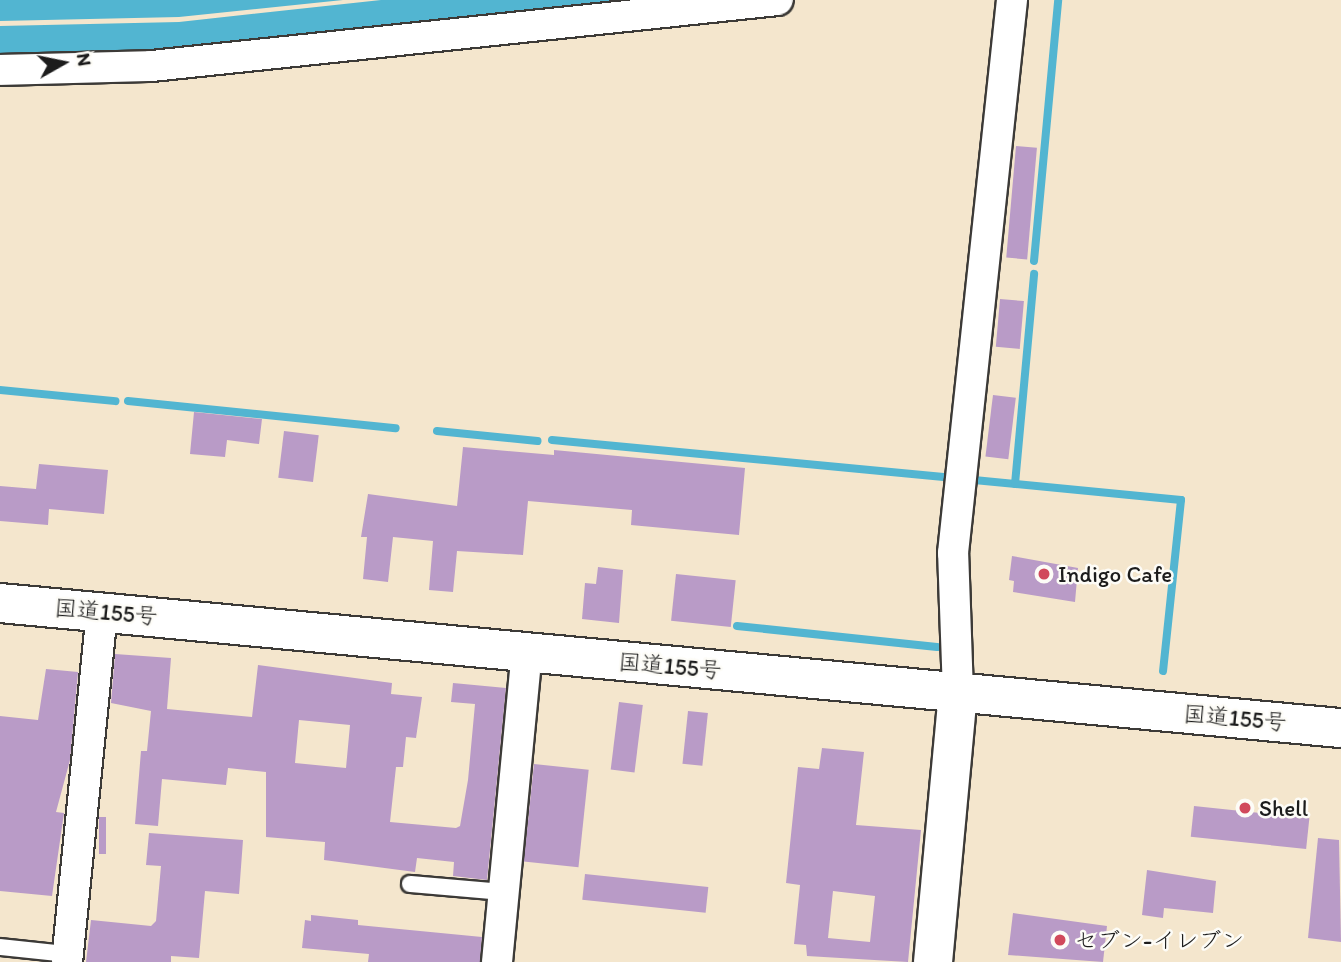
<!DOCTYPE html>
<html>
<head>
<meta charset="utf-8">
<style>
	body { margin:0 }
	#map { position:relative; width:1341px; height:962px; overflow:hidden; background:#f4e6cd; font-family:Itim,"Klee One",sans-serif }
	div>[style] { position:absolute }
	.water>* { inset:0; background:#52b5d1 }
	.stream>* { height:8px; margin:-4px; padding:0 4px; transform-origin:4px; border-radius:4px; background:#52b5d1 }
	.building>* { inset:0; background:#b99bc7; transform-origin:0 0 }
	.roads { filter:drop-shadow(2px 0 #3c3a37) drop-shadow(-2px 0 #3c3a37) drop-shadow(0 2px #3c3a37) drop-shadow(0 -2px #3c3a37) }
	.lane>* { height:16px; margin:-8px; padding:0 8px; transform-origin:8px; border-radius:8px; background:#fff }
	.street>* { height:30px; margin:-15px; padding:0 15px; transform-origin:15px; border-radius:15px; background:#fff }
	.secondary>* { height:38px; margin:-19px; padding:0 19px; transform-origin:19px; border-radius:19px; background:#fff }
	.highway>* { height:38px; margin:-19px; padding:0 19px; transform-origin:19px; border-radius:19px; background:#fff }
	.dots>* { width:19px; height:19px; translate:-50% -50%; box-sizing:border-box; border:4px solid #fdfcf7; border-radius:50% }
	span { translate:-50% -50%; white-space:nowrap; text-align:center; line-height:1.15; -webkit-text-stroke:5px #fdfcf7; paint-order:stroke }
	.poi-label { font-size:23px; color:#1c1c1c }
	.left { translate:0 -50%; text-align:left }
	.street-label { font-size:23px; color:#1c1c1c }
	.north { position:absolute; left:28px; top:28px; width:70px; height:70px; -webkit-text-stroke:5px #fdfcf7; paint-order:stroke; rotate:81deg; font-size:19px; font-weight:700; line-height:28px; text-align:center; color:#1c1c1c }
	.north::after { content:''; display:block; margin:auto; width:24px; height:32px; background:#1c1c1c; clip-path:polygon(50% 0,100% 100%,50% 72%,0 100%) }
</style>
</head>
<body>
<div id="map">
	<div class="water">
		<div style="clip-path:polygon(0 0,343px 0,179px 17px,0 21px)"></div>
		<div style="clip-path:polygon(381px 0,657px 0,201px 53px,0 59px,0 26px,179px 22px)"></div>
	</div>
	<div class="stream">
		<div style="left:1034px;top:261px;width:262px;rotate:-84.7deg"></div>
		<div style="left:0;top:390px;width:116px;rotate:5.5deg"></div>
		<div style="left:128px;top:401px;width:269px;rotate:5.8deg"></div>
		<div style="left:437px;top:431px;width:101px;rotate:5.7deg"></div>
		<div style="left:552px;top:440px;width:396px;rotate:5.4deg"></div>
		<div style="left:974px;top:480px;width:208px;rotate:5.5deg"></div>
		<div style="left:1181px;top:500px;width:172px;rotate:96deg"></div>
		<div style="left:1015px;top:484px;width:211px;rotate:-84.8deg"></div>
		<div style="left:737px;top:626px;width:201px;rotate:6deg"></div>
	</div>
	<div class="building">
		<div style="left:1016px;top:146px;width:21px;height:112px;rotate:5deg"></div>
		<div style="left:1000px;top:299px;width:24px;height:48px;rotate:5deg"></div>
		<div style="left:993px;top:395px;width:23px;height:62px;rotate:7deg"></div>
		<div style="clip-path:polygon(194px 412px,262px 419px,259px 444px,227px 440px,225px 457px,190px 454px)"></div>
		<div style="left:284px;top:431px;width:35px;height:47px;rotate:7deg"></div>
		<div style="clip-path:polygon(463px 447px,554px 455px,554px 450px,745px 468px,739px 535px,631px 525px,632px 510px,528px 501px,523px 555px,457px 551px,453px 592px,429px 590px,433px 541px,393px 537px,388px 582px,363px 579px,367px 537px,361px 537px,368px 494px,457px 506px)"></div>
		<div style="clip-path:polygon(39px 464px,108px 470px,104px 514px,49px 509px,48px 525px,0 521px,0 486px,36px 489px)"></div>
		<div style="clip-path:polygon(1012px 556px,1078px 568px,1075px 602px,1013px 592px,1014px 581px,1009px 580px)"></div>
		<div style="clip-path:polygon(598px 567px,623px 570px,619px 623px,582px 619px,585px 583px,596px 584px)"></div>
		<div style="left:676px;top:574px;width:60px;height:47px;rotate:6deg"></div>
		<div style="clip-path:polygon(evenodd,115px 654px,171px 658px,167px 709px,252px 717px,258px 665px,392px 683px,391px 694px,422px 697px,416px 738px,406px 737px,403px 767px,396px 767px,390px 822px,456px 828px,460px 826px,468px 780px,475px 704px,451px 702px,453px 683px,506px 688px,487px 880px,453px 876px,454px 862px,417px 858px,415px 872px,324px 860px,325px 842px,266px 837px,266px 772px,228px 768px,226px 785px,162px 779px,158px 826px,135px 824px,141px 751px,147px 751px,151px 711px,111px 703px,115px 654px,299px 720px,350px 725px,346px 768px,295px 763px,299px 720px)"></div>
		<div style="clip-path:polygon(46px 669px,78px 672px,70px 760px,56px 812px,64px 813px,52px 896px,0 891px,0 716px,38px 720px)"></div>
		<div style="left:619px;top:702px;width:24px;height:68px;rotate:7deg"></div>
		<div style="left:688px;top:711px;width:20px;height:53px;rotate:6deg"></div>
		<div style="clip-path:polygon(evenodd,822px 748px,864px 752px,856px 825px,921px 830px,908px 962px,807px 956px,806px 945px,794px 944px,800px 885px,786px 883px,798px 767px,819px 769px,822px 748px,833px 891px,875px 896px,870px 942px,828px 938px,833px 891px)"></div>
		<div style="left:534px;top:764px;width:55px;height:98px;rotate:6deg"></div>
		<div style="left:1194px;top:806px;width:116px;height:31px;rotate:6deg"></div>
		<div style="left:99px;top:817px;width:7px;height:37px"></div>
		<div style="clip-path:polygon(149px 833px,243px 840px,239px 894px,205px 891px,199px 958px,171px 956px,171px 962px,86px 962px,91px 920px,151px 926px,156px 921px,161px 866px,146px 865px)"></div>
		<div style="clip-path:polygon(1318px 838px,1339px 840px,1341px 942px,1308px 938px)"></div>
		<div style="clip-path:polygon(1147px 870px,1216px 881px,1213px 913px,1164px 908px,1163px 918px,1142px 915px)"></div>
		<div style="left:585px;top:874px;width:124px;height:26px;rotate:6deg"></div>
		<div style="clip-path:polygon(1013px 913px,1107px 926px,1103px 962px,1008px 955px)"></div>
		<div style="clip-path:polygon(311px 915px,358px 920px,358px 925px,482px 937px,480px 962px,368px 962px,369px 954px,302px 948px,305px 920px,311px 921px)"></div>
	</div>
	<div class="roads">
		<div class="lane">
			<div style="left:410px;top:884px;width:94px;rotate:4.9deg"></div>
			<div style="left:0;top:947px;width:67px;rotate:6deg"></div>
		</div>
		<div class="street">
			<div style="left:0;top:70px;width:152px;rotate:-1.5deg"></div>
			<div style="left:152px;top:66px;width:629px;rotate:-6.02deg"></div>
			<div style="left:958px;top:693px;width:140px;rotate:-92deg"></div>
			<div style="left:953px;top:553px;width:556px;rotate:-83.91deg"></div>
			<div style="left:67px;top:962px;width:352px;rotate:-84.3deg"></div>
			<div style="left:497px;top:962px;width:311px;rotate:-84.5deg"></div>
		</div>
		<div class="secondary">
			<div style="left:933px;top:962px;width:270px;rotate:-84.7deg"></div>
		</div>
		<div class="highway">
			<div style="left:0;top:603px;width:1347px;rotate:5.33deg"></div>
		</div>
	</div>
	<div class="dots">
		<div style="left:1044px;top:574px;background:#d1495b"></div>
		<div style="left:1245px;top:808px;background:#d1495b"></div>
		<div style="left:1060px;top:940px;background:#d1495b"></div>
	</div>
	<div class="poi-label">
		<span class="left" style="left:1058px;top:574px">Indigo Cafe</span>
		<span class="left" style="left:1259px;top:808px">Shell</span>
		<span class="left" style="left:1074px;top:940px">セブン-イレブン</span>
	</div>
	<div class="street-label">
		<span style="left:106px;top:612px;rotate:5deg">国道155号</span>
		<span style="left:670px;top:666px;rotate:5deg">国道155号</span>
		<span style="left:1235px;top:718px;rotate:5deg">国道155号</span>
	</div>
	<div class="north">N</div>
</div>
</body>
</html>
